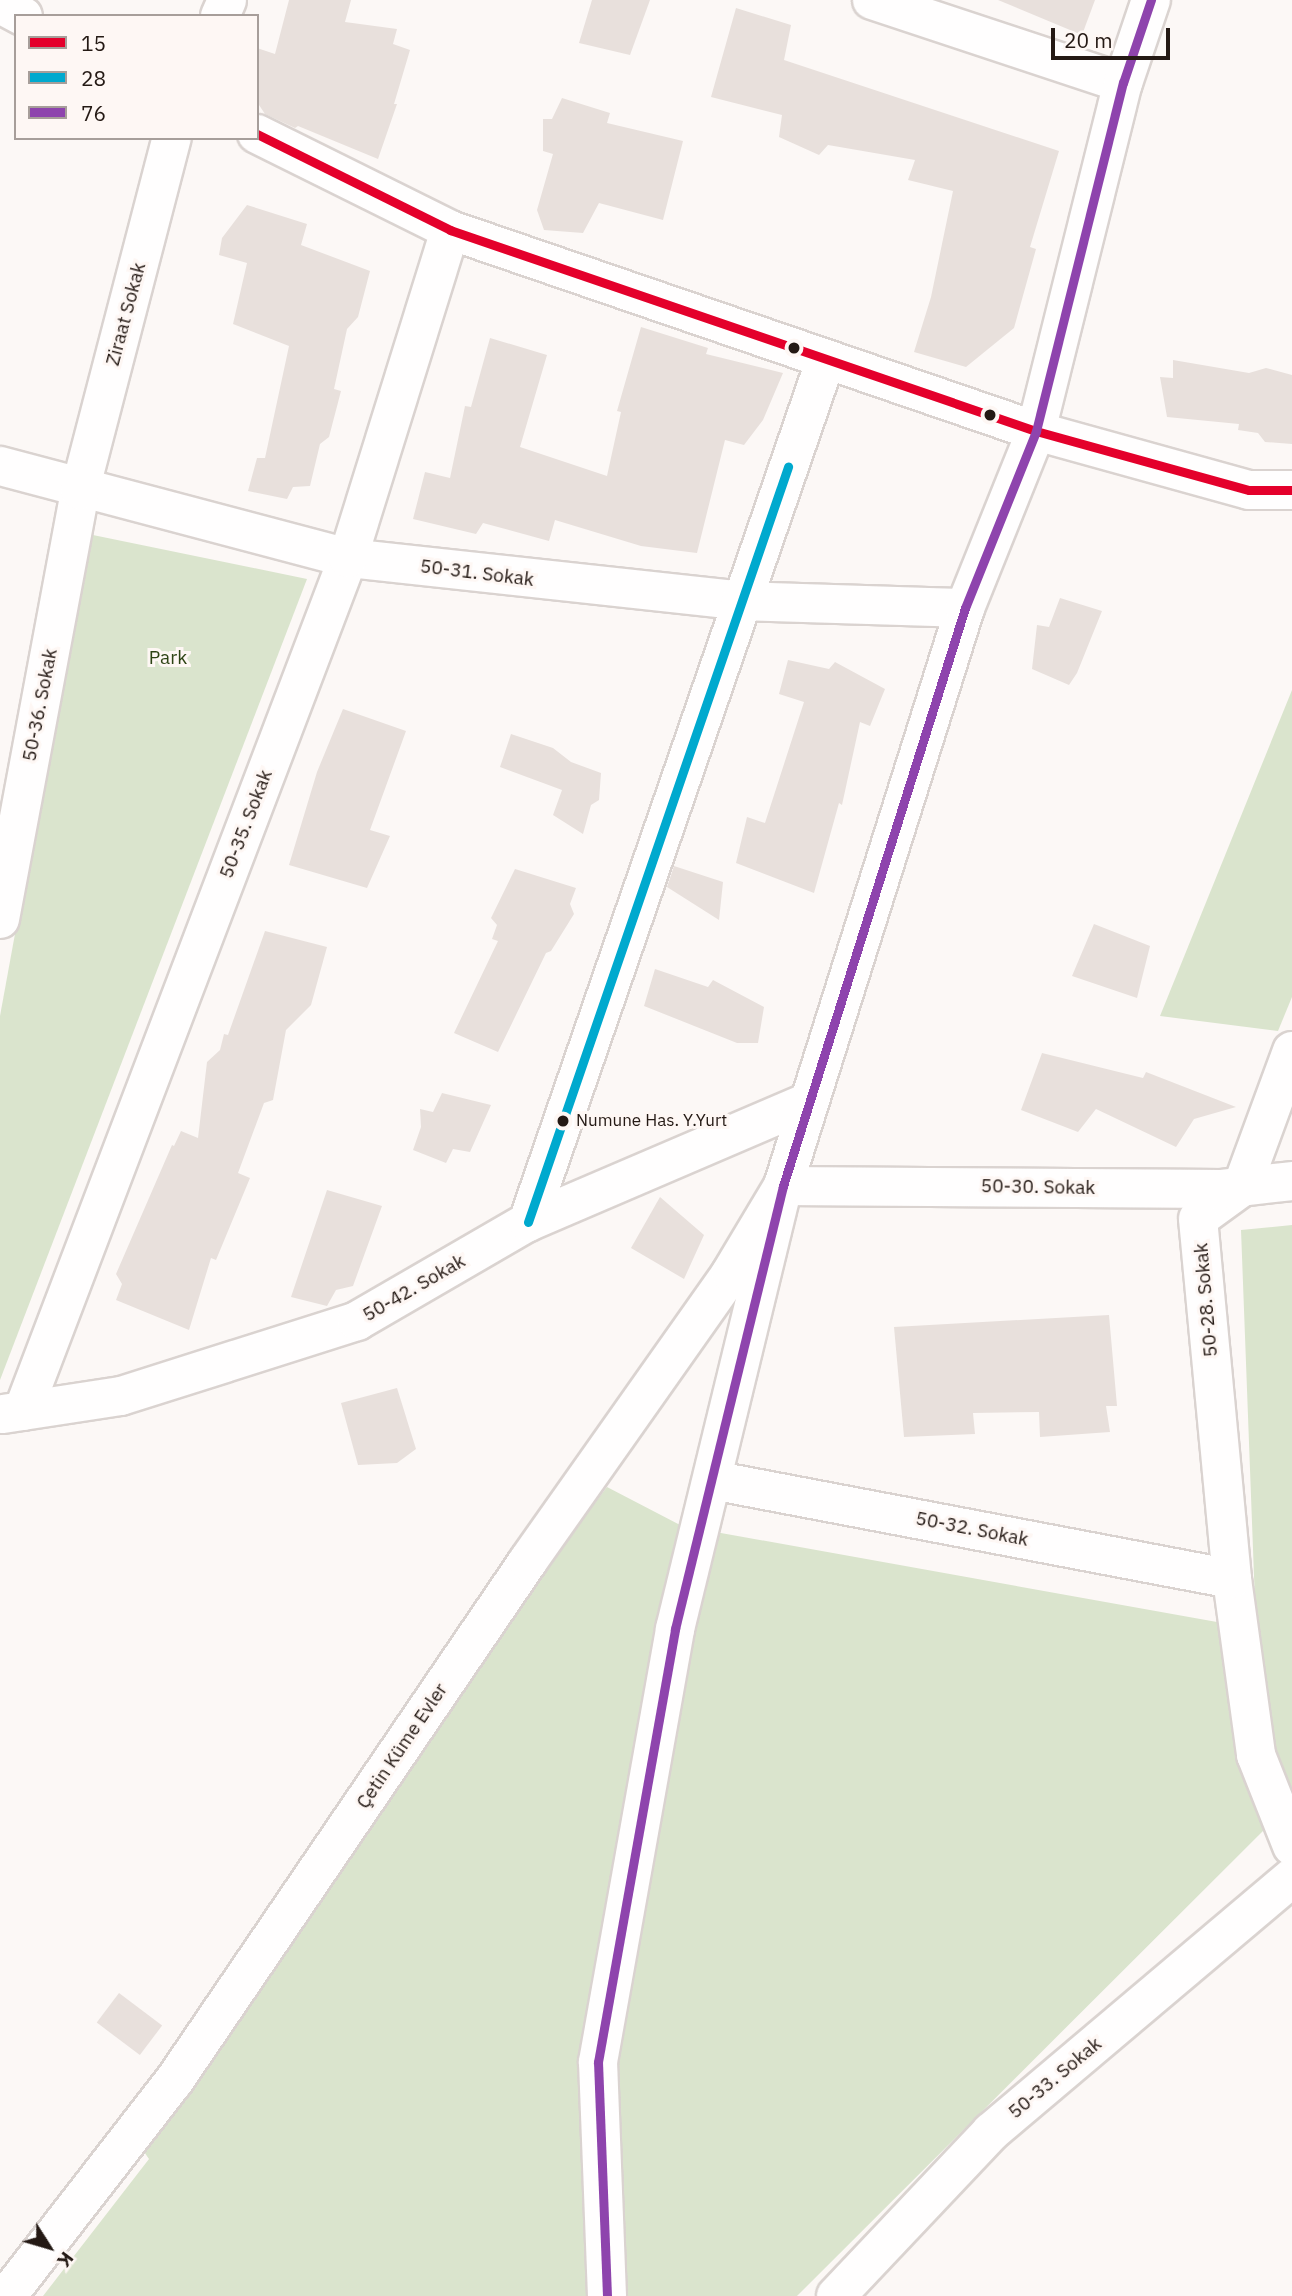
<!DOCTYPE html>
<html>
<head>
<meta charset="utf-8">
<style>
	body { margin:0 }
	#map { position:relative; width:1292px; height:2296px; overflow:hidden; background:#fcf8f6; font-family:"IBM Plex Sans",sans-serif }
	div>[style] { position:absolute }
	.green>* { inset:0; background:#dae4cd }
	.building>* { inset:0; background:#e8e0dc; transform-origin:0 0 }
	.roads { filter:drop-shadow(2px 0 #dad3d0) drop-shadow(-2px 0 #dad3d0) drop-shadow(0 2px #dad3d0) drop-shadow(0 -2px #dad3d0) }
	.minor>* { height:38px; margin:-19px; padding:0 19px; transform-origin:19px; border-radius:19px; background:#fffefe }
	.bus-1>* { height:9px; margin:-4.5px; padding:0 4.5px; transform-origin:4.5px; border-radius:4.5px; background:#e4002b }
	.bus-2>* { height:9px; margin:-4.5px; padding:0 4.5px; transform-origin:4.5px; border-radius:4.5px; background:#00a9ce }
	.bus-3>* { height:9px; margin:-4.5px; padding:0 4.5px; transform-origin:4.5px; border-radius:4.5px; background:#8e44ad }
	.dots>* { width:19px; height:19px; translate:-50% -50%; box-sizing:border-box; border:4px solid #fef7f4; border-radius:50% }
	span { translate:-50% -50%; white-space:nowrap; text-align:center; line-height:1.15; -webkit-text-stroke:6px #fef7f4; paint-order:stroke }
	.bus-label { font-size:17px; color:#241914 }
	.left { translate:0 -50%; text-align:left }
	.street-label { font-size:19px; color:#241914 }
	.park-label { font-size:19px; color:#2d4314 }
	.legend { position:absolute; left:14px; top:14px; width:245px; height:126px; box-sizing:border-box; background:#fef7f4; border:2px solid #a79e9a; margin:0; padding:9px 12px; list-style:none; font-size:21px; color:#241914 }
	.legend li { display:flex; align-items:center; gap:14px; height:35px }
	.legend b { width:35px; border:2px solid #a79e9a }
	.north { position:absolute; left:14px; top:2212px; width:70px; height:70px; -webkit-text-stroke:5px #fef7f4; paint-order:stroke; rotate:127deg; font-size:19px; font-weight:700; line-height:28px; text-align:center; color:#241914 }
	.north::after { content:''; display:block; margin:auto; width:24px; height:32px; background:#241914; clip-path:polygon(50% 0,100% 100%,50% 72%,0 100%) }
	.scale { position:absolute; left:1051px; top:28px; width:119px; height:32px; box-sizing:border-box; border:4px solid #241914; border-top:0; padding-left:9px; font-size:21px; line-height:24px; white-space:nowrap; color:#241914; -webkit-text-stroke:5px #fef7f4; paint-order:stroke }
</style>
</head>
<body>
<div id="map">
	<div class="green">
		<div style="clip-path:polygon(88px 534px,307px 579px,0 1380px,0 1016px)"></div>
		<div style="clip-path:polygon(1292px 690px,1292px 997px,1278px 1031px,1160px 1016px)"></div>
		<div style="clip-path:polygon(1292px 1225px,1292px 1802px,797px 2296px,43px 2296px,149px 2159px,122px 2120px,607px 1487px,682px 1526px,1256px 1629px,1241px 1230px)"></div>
	</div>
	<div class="building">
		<div style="clip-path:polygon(289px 0,351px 0,345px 22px,397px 29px,393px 44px,410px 50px,394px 104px,397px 104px,378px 159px,298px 126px,295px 128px,265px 114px,257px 102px,257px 48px,275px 54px)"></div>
		<div style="clip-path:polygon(592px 0,650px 0,630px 55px,579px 43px)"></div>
		<div style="clip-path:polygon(998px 0,1095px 0,1082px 35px)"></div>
		<div style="clip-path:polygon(736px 8px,791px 25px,784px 60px,1059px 151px,1030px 247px,1036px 249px,1014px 328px,966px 367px,914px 352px,931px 297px,953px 191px,908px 180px,915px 160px,828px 145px,819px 155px,779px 137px,782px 115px,711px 97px)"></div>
		<div style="clip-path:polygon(562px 98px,610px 113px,607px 123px,683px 141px,663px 220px,599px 203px,583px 233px,544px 230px,537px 210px,553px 154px,543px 151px,543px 119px,552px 119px)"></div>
		<div style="clip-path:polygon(247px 205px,307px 224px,301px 245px,370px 271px,358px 317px,347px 329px,334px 389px,341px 391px,329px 437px,320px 444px,310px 486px,293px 487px,287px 499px,248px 491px,257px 458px,265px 458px,289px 346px,233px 324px,247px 263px,219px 255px,222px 238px)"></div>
		<div style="clip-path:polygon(641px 327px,708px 348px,706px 354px,783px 373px,763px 420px,744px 445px,725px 440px,697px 553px,641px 546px,555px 520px,549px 541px,483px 523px,476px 534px,413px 519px,425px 472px,450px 478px,465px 406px,471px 407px,490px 338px,547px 355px,520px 447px,607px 476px,621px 412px,617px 411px)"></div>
		<div style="clip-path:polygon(1173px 360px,1249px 373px,1266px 368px,1292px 375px,1292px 444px,1265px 442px,1258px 433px,1238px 430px,1239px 424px,1167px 417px,1160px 377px,1173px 378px)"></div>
		<div style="clip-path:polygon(1060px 598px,1102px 611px,1077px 673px,1069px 685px,1032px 669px,1037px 625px,1049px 627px)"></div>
		<div style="clip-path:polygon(788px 660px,829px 669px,835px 662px,885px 689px,870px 726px,860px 722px,842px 805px,839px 803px,814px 893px,736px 863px,747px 817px,765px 823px,804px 702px,779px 694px)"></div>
		<div style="clip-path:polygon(343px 709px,406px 731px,370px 830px,390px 836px,367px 888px,289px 865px,317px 772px)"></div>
		<div style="clip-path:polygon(511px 734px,553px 748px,571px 762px,601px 773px,599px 800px,591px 805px,583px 834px,553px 815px,562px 790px,500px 767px)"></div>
		<div style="clip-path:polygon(674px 866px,723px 882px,719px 920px,667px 887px)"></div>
		<div style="clip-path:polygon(515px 869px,576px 888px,570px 904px,574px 914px,551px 951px,546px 953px,498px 1052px,454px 1033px,498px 941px,492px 939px,497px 925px,491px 918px)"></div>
		<div style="clip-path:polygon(1094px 924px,1150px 946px,1137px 998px,1072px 976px)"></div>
		<div style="clip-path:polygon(265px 931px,327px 947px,311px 1005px,286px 1030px,273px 1100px,264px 1103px,238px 1173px,250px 1178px,216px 1260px,211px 1258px,189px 1330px,116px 1300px,122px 1284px,116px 1274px,172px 1145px,174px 1146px,181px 1131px,198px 1138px,207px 1062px,220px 1050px,224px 1034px,228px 1035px)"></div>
		<div style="clip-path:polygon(655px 969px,708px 987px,713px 980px,764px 1007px,758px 1043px,737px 1043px,644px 1006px)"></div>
		<div style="clip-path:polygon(1042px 1053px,1143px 1078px,1146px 1072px,1236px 1107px,1194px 1119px,1176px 1147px,1096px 1109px,1078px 1132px,1021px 1110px)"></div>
		<div style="clip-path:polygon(442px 1093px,491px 1105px,470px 1152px,453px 1149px,446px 1163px,413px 1150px,421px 1127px,420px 1109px,433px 1112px)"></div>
		<div style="clip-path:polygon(327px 1190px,382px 1206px,353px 1286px,336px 1290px,327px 1306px,291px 1297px)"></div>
		<div style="clip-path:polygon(660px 1197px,704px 1235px,684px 1279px,631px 1248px)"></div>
		<div style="clip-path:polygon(1109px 1315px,1117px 1406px,1106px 1406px,1110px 1432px,1040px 1437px,1039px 1412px,973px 1413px,975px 1434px,904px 1437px,894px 1327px)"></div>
		<div style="clip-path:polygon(397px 1388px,416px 1449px,397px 1463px,358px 1465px,341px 1403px)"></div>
		<div style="left:119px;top:1993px;width:54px;height:37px;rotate:37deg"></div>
	</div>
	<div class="roads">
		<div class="minor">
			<div style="left:872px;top:0;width:264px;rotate:18.3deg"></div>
			<div style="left:0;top:4px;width:26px;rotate:28deg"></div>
			<div style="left:220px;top:16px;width:17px;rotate:-66deg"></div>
			<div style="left:257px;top:134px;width:216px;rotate:26.4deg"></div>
			<div style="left:450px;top:230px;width:620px;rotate:18.93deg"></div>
			<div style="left:1036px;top:431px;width:221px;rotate:15.5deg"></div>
			<div style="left:1249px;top:490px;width:43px"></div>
			<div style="left:0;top:466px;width:360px;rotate:14.8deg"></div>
			<div style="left:348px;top:558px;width:395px;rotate:6.2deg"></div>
			<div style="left:741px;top:601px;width:224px;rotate:1.8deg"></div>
			<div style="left:0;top:919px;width:436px;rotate:-79.4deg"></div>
			<div style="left:80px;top:490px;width:364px;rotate:-75.4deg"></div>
			<div style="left:1292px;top:1051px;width:145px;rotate:110.2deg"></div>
			<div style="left:1242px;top:1187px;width:54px;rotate:144deg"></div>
			<div style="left:1198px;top:1219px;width:362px;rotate:84.6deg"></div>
			<div style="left:1232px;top:1579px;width:178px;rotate:82.2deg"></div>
			<div style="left:1256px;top:1755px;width:98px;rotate:68.4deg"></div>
			<div style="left:528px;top:1222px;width:913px;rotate:-70.95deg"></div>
			<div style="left:23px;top:1411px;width:913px;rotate:-69.14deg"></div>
			<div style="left:348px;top:558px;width:343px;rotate:-72.7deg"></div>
			<div style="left:3px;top:1414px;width:119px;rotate:-8.7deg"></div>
			<div style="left:121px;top:1396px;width:248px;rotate:-17.6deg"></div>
			<div style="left:357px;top:1321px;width:198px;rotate:-30.1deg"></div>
			<div style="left:528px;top:1222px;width:305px;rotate:-23.2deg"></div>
			<div style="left:712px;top:1480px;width:529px;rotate:10.78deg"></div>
			<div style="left:7px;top:2296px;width:272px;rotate:-52.2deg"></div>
			<div style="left:174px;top:2081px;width:629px;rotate:-55.75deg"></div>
			<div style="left:528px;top:1561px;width:352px;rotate:-54.8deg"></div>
			<div style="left:731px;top:1273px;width:101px;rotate:-59.1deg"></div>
			<div style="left:783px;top:1186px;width:439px;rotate:0.4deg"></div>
			<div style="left:1222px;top:1189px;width:70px;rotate:-6.5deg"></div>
			<div style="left:607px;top:2296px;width:234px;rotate:-92.2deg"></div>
			<div style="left:598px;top:2062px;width:440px;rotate:-79.9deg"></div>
			<div style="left:675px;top:1629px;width:456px;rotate:-76.3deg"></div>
			<div style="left:783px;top:1186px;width:606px;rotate:-72.52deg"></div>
			<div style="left:965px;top:608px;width:191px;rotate:-68.1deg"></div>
			<div style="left:1036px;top:431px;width:359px;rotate:-76deg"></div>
			<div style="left:1123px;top:83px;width:88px;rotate:-71.4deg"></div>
			<div style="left:836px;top:2296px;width:226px;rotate:-46.6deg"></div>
			<div style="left:991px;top:2132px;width:394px;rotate:-40.2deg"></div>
		</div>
	</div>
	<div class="bus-1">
		<div style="left:257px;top:134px;width:216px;rotate:26.4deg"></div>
		<div style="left:450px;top:230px;width:620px;rotate:18.93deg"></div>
		<div style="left:1036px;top:431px;width:221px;rotate:15.5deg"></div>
		<div style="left:1249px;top:490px;width:43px"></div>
	</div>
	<div class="bus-2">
		<div style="left:528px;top:1222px;width:799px;rotate:-71deg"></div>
	</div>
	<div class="bus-3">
		<div style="left:607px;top:2296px;width:234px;rotate:-92.2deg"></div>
		<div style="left:598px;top:2062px;width:440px;rotate:-79.9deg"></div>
		<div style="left:675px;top:1629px;width:456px;rotate:-76.3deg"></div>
		<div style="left:783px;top:1186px;width:606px;rotate:-72.52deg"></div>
		<div style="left:965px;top:608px;width:191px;rotate:-68.1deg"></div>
		<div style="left:1036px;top:431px;width:359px;rotate:-76deg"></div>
		<div style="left:1123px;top:83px;width:88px;rotate:-71.4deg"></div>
	</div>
	<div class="dots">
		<div style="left:794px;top:348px;background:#241914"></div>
		<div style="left:990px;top:415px;background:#241914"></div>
		<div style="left:563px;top:1121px;background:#241914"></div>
	</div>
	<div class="bus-label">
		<span class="left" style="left:576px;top:1121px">Numune Has. Y.Yurt</span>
	</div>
	<div class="street-label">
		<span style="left:126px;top:314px;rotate:-75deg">Ziraat Sokak</span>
		<span style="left:477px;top:573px;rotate:7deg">50-31. Sokak</span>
		<span style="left:40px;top:705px;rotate:-79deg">50-36. Sokak</span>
		<span style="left:246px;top:824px;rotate:-69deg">50-35. Sokak</span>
		<span style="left:1038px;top:1187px;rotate:1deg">50-30. Sokak</span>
		<span style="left:414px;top:1288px;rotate:-30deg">50-42. Sokak</span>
		<span style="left:1206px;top:1300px;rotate:-95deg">50-28. Sokak</span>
		<span style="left:972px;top:1529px;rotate:11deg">50-32. Sokak</span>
		<span style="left:402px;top:1746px;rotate:-56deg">Çetin Küme Evler</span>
		<span style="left:1055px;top:2078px;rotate:-40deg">50-33. Sokak</span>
	</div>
	<div class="park-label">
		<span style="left:168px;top:658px">Park</span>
	</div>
	<ul class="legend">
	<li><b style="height:9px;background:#e4002b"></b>15</li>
	<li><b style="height:9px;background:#00a9ce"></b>28</li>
	<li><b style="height:9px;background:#8e44ad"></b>76</li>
	</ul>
	<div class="north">K</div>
	<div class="scale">20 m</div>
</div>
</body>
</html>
